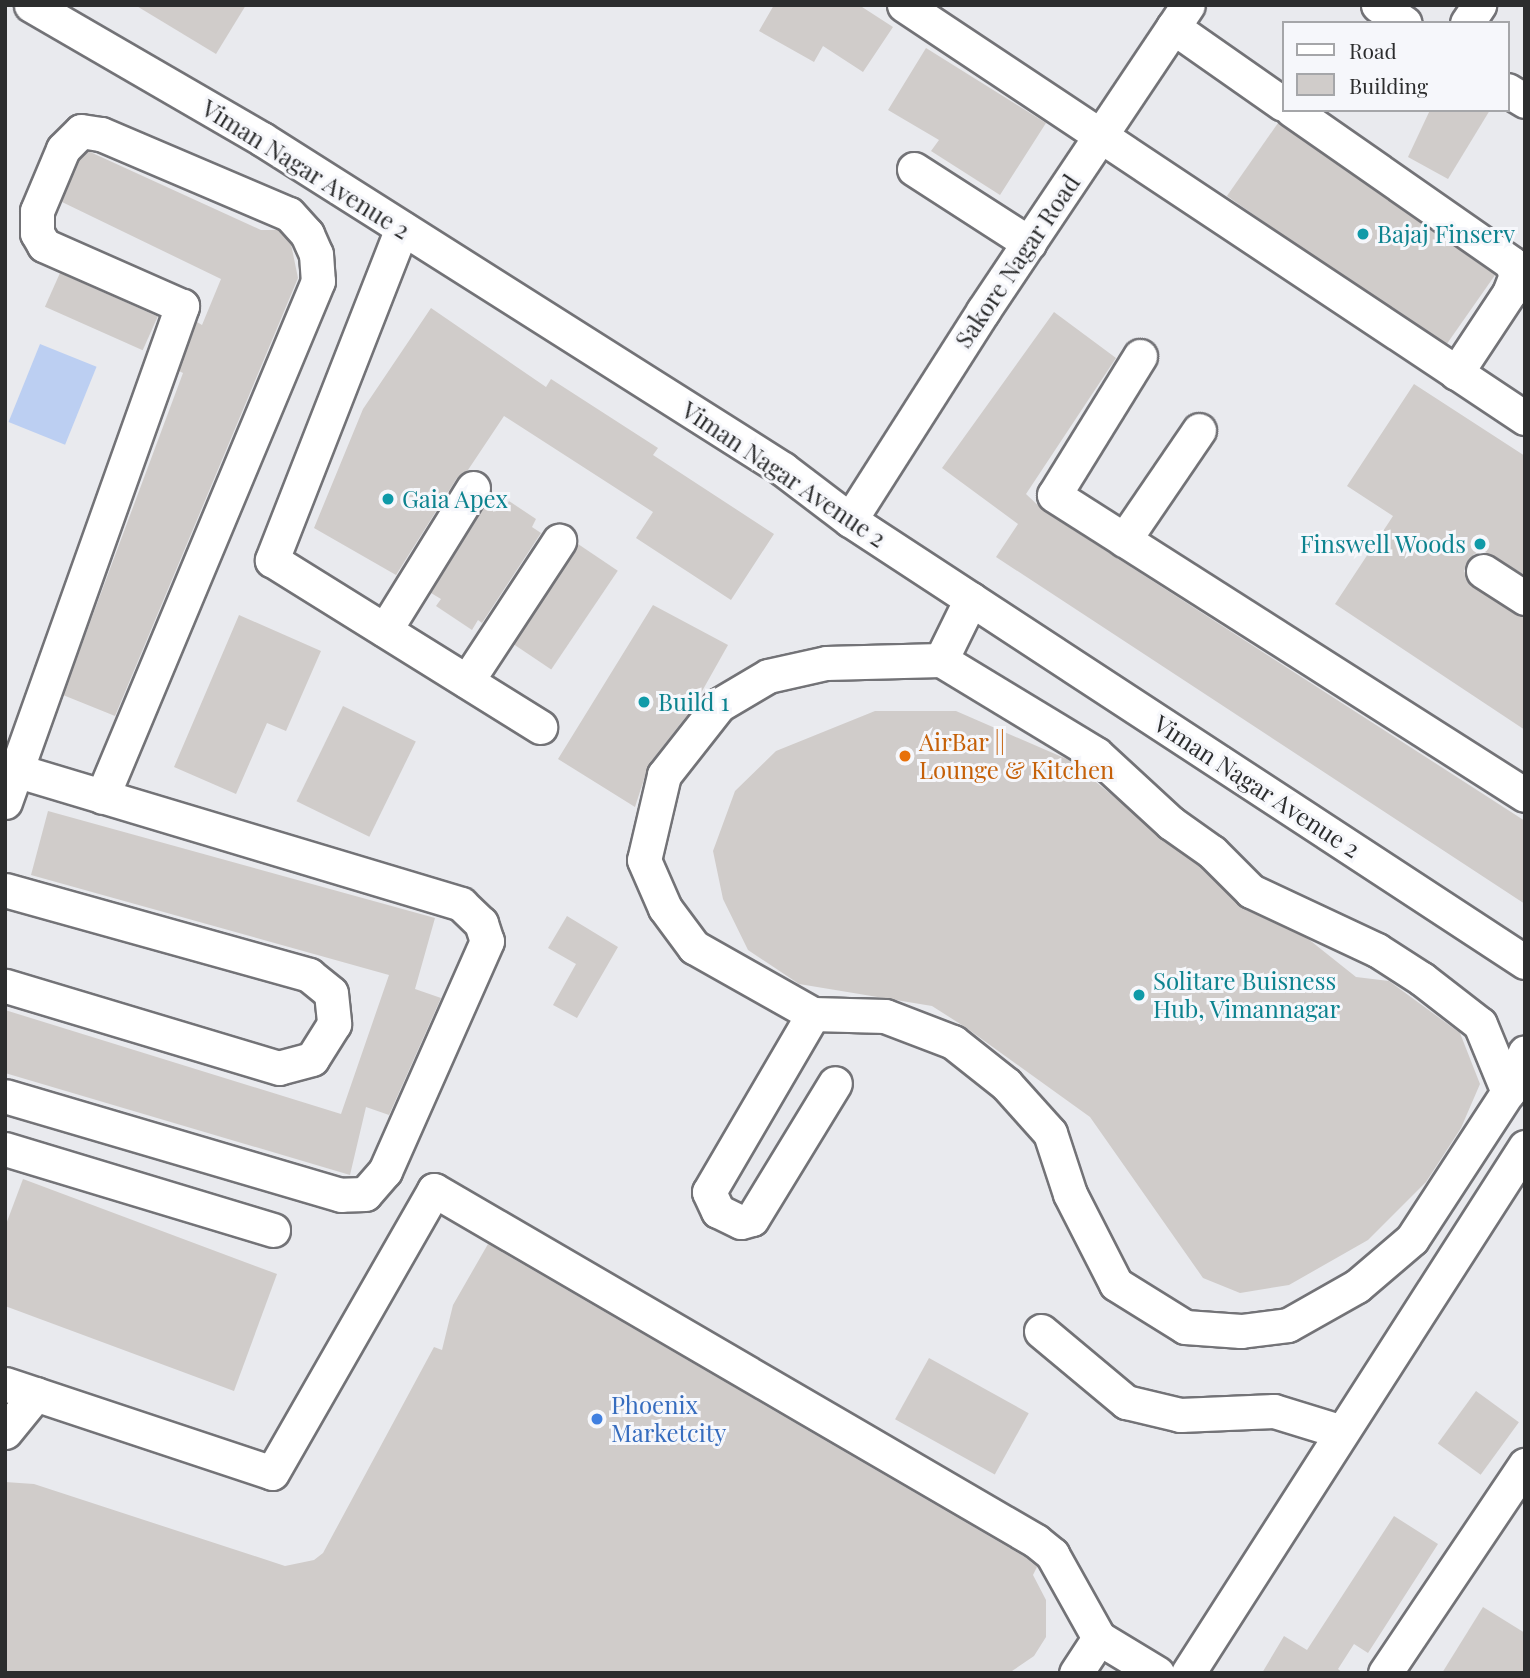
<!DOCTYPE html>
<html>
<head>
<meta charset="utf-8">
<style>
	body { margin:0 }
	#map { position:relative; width:1530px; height:1678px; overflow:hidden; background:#e9eaee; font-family:"Playfair Display",serif }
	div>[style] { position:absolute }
	.water>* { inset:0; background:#bccff2; transform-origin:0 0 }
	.building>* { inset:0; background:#d0ccca; transform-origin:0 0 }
	.roads { filter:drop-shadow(2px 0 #737377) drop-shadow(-2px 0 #737377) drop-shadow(0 2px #737377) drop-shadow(0 -2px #737377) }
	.minor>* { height:33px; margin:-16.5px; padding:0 16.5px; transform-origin:16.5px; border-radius:16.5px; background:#fff }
	.dots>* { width:19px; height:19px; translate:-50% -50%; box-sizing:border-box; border:4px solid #f6f7fb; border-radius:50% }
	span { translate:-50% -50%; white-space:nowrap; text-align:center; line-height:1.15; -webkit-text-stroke:6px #f6f7fb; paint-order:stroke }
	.street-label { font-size:24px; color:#2c2d2e }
	.culture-label { font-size:24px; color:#0d838f }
	.left { translate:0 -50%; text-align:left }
	.right { translate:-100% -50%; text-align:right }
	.food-label { font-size:24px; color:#c56008 }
	.shop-label { font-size:24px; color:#366cbe }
	.frame { position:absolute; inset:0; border:7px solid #2c2d2e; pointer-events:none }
	.legend { position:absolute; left:1282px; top:21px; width:228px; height:91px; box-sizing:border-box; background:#f6f7fb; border:2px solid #a5a6a9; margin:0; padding:9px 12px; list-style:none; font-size:21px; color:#2c2d2e }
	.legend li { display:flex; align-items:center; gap:14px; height:35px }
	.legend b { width:35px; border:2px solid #a5a6a9 }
</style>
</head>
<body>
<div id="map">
	<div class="water">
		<div style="left:40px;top:344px;width:61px;height:84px;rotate:22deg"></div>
	</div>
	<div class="building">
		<div style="clip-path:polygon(135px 5px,246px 5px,216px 54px)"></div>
		<div style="clip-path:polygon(774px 5px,859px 5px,893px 27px,863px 72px,823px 46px,814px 62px,759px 31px)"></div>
		<div style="clip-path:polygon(926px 48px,1046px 123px,1000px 195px,931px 151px,939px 140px,888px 110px)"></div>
		<div style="clip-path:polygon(1430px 110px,1490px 110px,1448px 179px,1408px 157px)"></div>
		<div style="left:1278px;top:123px;width:265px;height:89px;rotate:35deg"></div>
		<div style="clip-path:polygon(88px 151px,261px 230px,278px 230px,291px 244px,298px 278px,115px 716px,63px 695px,183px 373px,179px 371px,197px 322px,202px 325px,221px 279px,62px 202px,79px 160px)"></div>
		<div style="left:60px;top:273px;width:107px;height:37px;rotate:24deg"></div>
		<div style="clip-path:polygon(431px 308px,546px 387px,551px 379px,658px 448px,653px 455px,774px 534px,731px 600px,636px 538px,653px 512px,504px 416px,468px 470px,457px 478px,396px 575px,314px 528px,363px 409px)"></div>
		<div style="clip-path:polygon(1054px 312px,1116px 358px,1026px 494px,1044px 511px,1525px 821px,1525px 904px,996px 557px,1018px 524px,942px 468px)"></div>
		<div style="clip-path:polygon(1414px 384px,1525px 456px,1525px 575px,1485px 552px,1474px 554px,1464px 571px,1473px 587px,1525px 617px,1525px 730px,1335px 604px,1393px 516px,1347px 486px)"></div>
		<div style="clip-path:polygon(489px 499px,504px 509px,509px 501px,536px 519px,532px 527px,541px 533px,482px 623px,478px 620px,472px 630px,436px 606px,441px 599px,431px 593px)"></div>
		<div style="left:578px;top:544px;width:48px;height:119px;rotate:34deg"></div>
		<div style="clip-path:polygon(653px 605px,728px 645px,692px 709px,649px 764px,635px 807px,558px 759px)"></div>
		<div style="clip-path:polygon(239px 615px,321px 651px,286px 731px,267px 723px,236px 794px,174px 767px)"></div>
		<div style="left:343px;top:706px;width:81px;height:106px;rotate:26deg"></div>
		<div style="clip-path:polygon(875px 711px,956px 711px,1069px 760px,1200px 867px,1242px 908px,1307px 938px,1356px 977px,1389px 981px,1460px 1033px,1480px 1084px,1461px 1128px,1426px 1182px,1368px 1240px,1289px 1285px,1240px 1293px,1203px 1278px,1090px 1117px,965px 1027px,932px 1006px,799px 984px,748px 950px,723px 899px,713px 851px,735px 791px,776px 751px)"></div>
		<div style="clip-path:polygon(48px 811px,435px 918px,415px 989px,441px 998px,389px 1115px,366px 1107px,350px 1175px,5px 1073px,5px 1010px,341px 1114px,389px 975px,31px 875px)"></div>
		<div style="clip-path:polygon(567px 916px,618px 947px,577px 1018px,553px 1005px,576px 964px,548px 948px)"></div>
		<div style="clip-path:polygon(23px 1179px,277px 1274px,234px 1391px,5px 1306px,5px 1227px)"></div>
		<div style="clip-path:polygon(488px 1244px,1025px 1557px,1037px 1567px,1033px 1575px,1046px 1600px,1046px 1637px,1034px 1656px,1009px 1673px,5px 1673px,5px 1482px,34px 1484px,285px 1566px,314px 1560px,323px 1553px,434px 1347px,442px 1350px,453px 1305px)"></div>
		<div style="left:929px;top:1358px;width:114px;height:70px;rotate:29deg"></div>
		<div style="left:1476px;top:1391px;width:53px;height:65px;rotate:36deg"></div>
		<div style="clip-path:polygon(1394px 1516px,1438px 1544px,1368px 1653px,1354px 1644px,1338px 1669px,1343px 1673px,1262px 1673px,1284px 1636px,1307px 1650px)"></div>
		<div style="clip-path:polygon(1483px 1607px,1525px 1633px,1525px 1673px,1442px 1673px)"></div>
	</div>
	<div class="roads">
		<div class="minor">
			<div style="left:31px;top:5px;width:267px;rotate:30.1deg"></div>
			<div style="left:262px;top:139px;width:617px;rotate:32.35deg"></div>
			<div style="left:783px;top:469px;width:84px;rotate:37.3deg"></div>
			<div style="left:850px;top:520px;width:807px;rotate:33.22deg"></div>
			<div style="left:904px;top:5px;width:746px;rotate:33.63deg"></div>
			<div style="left:1378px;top:5px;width:32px;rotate:34deg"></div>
			<div style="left:1467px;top:23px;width:22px;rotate:-56deg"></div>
			<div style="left:1173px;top:27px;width:134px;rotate:35deg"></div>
			<div style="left:1507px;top:90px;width:21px;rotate:31deg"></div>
			<div style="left:1292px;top:110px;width:267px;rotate:34.9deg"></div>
			<div style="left:1511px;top:263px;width:13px;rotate:67deg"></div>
			<div style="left:1516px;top:275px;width:19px;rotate:111deg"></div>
			<div style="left:1509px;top:293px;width:96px;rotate:123.5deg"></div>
			<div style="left:914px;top:169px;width:137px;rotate:32.8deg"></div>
			<div style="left:402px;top:228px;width:357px;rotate:111.4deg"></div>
			<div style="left:272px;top:560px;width:316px;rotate:31.9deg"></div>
			<div style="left:1140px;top:356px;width:163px;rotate:121.7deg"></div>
			<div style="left:1054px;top:495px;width:558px;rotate:32.49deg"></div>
			<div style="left:850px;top:520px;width:248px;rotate:-57.5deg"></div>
			<div style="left:983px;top:311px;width:368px;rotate:-56.2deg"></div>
			<div style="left:1124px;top:540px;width:133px;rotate:-55.7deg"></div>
			<div style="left:1483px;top:571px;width:50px;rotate:32.7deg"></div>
			<div style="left:971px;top:599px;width:68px;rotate:116.2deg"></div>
			<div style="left:941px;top:660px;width:115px;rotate:178.5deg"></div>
			<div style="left:826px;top:663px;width:59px;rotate:167.4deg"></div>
			<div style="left:768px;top:676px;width:57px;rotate:149.4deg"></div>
			<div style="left:719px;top:705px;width:89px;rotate:128.2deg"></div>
			<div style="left:664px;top:775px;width:87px;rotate:103.2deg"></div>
			<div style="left:644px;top:860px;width:52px;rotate:66.4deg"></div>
			<div style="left:665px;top:908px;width:49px;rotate:53.4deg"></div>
			<div style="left:694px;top:947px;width:137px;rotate:29.4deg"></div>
			<div style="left:813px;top:1014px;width:72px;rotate:1.6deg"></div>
			<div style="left:885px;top:1016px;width:73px;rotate:20.9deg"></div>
			<div style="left:953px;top:1042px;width:68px;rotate:38.4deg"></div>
			<div style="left:1006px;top:1084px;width:66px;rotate:48.1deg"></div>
			<div style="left:1050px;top:1133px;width:64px;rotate:71.8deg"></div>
			<div style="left:1070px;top:1194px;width:101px;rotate:62.9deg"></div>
			<div style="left:1116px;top:1284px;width:81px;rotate:31.9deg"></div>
			<div style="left:1185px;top:1327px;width:56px;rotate:4.1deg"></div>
			<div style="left:1241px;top:1331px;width:47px;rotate:-7.3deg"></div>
			<div style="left:1288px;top:1325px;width:79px;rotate:-29.5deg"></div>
			<div style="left:1357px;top:1286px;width:72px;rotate:-40.5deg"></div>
			<div style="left:1412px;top:1239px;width:176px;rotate:-56.9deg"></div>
			<div style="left:1508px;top:1092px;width:43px;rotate:-67deg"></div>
			<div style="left:385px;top:630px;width:167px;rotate:-58.2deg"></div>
			<div style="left:941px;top:660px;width:181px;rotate:31.2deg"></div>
			<div style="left:1096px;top:754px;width:102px;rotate:42.6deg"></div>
			<div style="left:1171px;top:823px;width:50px;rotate:35.3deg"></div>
			<div style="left:1212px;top:852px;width:55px;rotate:45deg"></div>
			<div style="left:1251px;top:891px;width:139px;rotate:25.1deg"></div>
			<div style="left:1377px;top:950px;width:54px;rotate:32.8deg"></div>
			<div style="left:1422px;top:979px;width:73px;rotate:37.8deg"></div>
			<div style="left:1480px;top:1024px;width:74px;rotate:67.6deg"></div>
			<div style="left:467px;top:681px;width:168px;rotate:-56.7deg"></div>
			<div style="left:5px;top:767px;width:476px;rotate:16.7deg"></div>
			<div style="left:461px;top:904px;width:28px;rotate:44deg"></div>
			<div style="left:481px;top:923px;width:19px;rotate:72deg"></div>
			<div style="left:487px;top:941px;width:252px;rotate:113.9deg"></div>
			<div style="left:385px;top:1171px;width:30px;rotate:131deg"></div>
			<div style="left:365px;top:1194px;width:24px;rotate:178deg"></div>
			<div style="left:341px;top:1195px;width:350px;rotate:-163.6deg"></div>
			<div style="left:5px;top:802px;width:527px;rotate:-70.36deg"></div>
			<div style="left:182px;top:306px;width:151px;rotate:-156.2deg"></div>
			<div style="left:44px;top:245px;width:14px;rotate:-120deg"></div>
			<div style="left:37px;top:233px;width:22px;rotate:-90deg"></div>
			<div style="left:37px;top:211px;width:67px;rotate:-67.2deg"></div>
			<div style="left:63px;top:149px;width:25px;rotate:-45deg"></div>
			<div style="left:81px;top:131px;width:20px;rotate:9deg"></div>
			<div style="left:101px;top:134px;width:204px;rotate:23.1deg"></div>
			<div style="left:289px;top:214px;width:27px;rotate:48deg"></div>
			<div style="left:307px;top:234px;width:22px;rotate:66deg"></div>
			<div style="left:316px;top:254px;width:27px;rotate:86deg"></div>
			<div style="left:318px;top:281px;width:559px;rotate:112.71deg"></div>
			<div style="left:5px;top:890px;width:316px;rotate:15.6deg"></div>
			<div style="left:309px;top:975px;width:28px;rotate:39deg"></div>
			<div style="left:331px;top:993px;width:31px;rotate:84deg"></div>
			<div style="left:334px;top:1024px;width:41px;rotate:122.2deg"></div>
			<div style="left:312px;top:1059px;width:34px;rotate:165deg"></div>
			<div style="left:279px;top:1068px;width:286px;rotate:-163.3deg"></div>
			<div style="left:813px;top:1014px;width:206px;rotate:120.3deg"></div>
			<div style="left:709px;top:1192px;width:21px;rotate:65deg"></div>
			<div style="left:718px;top:1211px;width:25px;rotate:26deg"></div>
			<div style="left:741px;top:1222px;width:11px;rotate:-15deg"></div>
			<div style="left:752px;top:1219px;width:159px;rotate:-58.6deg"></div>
			<div style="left:5px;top:1149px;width:280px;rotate:16.8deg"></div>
			<div style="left:1041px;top:1331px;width:111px;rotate:39.9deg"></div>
			<div style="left:1126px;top:1402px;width:56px;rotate:13.5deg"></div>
			<div style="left:1180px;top:1415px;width:94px;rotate:-2.4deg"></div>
			<div style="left:1274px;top:1411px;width:68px;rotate:17.1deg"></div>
			<div style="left:5px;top:1384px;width:281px;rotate:18.4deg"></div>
			<div style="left:272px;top:1473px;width:326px;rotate:-60.2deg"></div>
			<div style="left:434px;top:1190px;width:697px;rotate:30.24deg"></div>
			<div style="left:1036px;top:1541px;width:21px;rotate:39deg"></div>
			<div style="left:1052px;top:1554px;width:96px;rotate:60.8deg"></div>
			<div style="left:1099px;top:1638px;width:68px;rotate:31.1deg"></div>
			<div style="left:5px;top:1432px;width:49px;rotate:-50.8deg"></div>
			<div style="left:1076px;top:1673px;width:42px;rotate:-56.7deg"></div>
			<div style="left:1188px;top:1673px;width:625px;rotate:-57.35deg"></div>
			<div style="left:1385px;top:1673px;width:251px;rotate:-56.1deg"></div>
		</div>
	</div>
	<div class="dots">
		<div style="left:1363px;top:234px;background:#0f9aa8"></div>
		<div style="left:388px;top:499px;background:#0f9aa8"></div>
		<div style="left:1480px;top:544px;background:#0f9aa8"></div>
		<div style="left:644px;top:702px;background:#0f9aa8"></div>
		<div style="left:905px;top:756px;background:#e8710a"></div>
		<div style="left:1139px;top:995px;background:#0f9aa8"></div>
		<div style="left:597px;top:1419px;background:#3f7fe0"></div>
	</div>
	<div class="street-label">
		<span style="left:306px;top:169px;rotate:32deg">Viman Nagar Avenue 2</span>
		<span style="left:1017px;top:261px;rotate:-56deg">Sakore Nagar Road</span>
		<span style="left:784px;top:474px;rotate:34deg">Viman Nagar Avenue 2</span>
		<span style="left:1257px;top:786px;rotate:33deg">Viman Nagar Avenue 2</span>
	</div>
	<div class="culture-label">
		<span class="left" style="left:1377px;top:234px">Bajaj Finserv</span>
		<span class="left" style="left:402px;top:499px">Gaia Apex</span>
		<span class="right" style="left:1466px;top:544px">Finswell Woods</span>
		<span class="left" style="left:658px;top:702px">Build 1</span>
		<span class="left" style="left:1153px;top:995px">Solitare Buisness<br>Hub, Vimannagar</span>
	</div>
	<div class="food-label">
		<span class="left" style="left:919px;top:756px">AirBar ||<br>Lounge &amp; Kitchen</span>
	</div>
	<div class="shop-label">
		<span class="left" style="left:611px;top:1419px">Phoenix<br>Marketcity</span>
	</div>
	<div class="frame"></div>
	<ul class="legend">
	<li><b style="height:9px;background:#fff"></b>Road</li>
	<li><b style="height:19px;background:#d0ccca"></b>Building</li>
	</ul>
</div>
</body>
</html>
